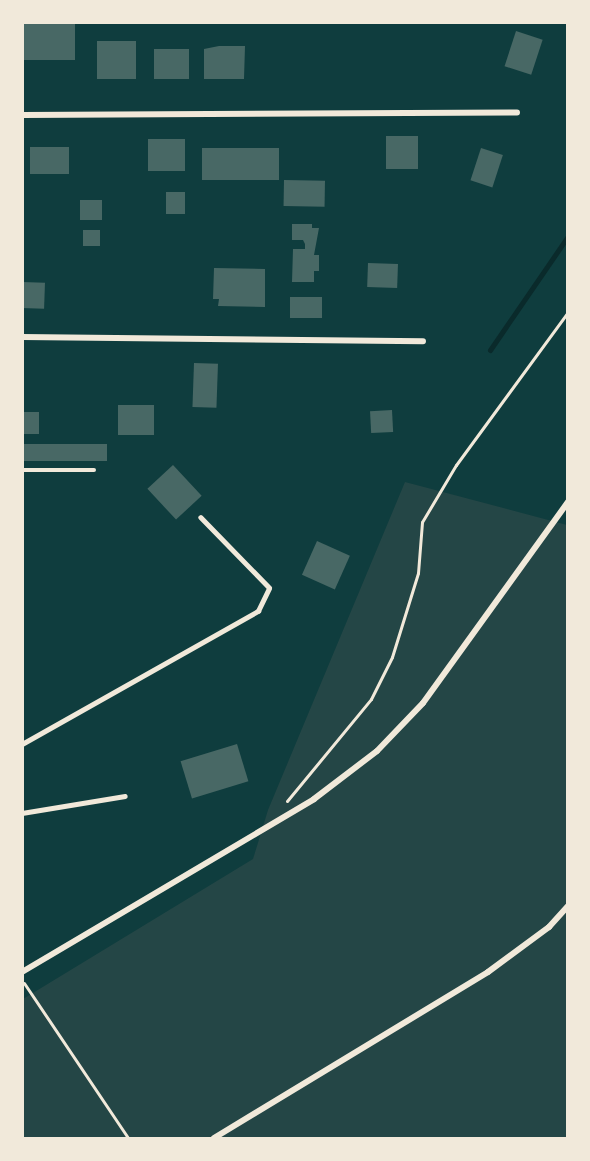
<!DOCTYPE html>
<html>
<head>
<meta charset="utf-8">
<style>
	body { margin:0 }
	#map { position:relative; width:590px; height:1161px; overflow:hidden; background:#0f3d3e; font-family:Inter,sans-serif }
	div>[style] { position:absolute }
	.green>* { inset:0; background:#244646 }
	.stream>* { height:5px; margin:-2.5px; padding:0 2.5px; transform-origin:2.5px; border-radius:2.5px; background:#0a2a2b }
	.building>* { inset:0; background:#486865; transform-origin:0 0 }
	.path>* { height:3px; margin:-1.5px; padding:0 1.5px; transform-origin:1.5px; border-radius:1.5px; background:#f1e9da }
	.service>* { height:4.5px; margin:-2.25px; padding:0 2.25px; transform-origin:2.25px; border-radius:2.25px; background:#f1e9da }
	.minor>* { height:6px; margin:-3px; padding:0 3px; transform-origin:3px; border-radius:3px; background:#f1e9da }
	span { translate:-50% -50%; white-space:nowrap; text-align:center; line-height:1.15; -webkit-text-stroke:4.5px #f1e9da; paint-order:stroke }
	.frame { position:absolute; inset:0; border:24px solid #f1e9da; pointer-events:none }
</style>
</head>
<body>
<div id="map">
	<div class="green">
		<div style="clip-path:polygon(405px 482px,567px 525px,567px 1138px,23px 1138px,23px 999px,253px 859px,268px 810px)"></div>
	</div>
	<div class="stream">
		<div style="left:490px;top:350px;width:138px;rotate:-55.6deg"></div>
	</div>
	<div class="building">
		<div style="left:22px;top:22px;width:53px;height:38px"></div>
		<div style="left:516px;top:31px;width:28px;height:37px;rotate:18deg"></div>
		<div style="left:97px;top:41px;width:39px;height:38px"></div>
		<div style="clip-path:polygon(219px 46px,245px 46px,244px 79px,204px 79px,204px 49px)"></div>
		<div style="left:154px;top:49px;width:35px;height:30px"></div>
		<div style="left:386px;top:136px;width:32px;height:33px"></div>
		<div style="left:148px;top:139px;width:37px;height:32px"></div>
		<div style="left:30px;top:147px;width:39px;height:27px"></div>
		<div style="left:202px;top:148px;width:77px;height:32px"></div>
		<div style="left:481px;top:148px;width:23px;height:34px;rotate:18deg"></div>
		<div style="left:284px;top:180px;width:41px;height:26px;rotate:1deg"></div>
		<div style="left:166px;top:192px;width:19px;height:22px"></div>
		<div style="left:80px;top:200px;width:22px;height:20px"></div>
		<div style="clip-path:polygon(292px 224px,312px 224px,312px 228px,319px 228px,314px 255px,319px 255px,319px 271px,314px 271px,314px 282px,292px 282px,293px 249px,305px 249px,305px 244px,303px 240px,292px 240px)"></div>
		<div style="left:83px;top:230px;width:17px;height:16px"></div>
		<div style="left:368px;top:263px;width:30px;height:24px;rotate:2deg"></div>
		<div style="clip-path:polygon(214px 268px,265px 269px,265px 307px,218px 306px,219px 299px,213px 299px)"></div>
		<div style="left:22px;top:282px;width:23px;height:26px;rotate:2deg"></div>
		<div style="left:290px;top:297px;width:32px;height:21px"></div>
		<div style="left:194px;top:363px;width:24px;height:44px;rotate:2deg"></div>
		<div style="left:118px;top:405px;width:36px;height:30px"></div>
		<div style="left:392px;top:410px;width:22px;height:22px;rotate:87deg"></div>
		<div style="left:22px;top:412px;width:17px;height:22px"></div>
		<div style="left:22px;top:444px;width:85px;height:17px"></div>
		<div style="left:173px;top:465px;width:42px;height:35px;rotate:47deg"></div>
		<div style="left:317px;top:541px;width:36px;height:37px;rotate:24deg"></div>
		<div style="left:237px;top:744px;width:39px;height:59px;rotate:73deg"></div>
	</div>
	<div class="path">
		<div style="left:287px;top:801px;width:132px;rotate:-50.5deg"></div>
		<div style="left:371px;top:699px;width:47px;rotate:-63.4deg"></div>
		<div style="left:392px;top:657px;width:88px;rotate:-72.8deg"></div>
		<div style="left:418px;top:573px;width:51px;rotate:-85.5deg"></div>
		<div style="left:422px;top:522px;width:66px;rotate:-59.2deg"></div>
		<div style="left:456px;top:465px;width:190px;rotate:-53.8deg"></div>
		<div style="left:24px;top:983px;width:187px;rotate:56.1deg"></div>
	</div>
	<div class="service">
		<div style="left:22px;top:470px;width:72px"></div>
		<div style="left:22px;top:744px;width:271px;rotate:-29.4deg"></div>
		<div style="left:258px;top:611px;width:25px;rotate:-64deg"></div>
		<div style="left:269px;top:588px;width:98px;rotate:-134.2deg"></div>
		<div style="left:22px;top:813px;width:104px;rotate:-9.4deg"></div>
	</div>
	<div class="minor">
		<div style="left:22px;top:115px;width:495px;rotate:-0.3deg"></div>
		<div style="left:22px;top:337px;width:401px;rotate:0.6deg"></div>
		<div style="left:22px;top:972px;width:339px;rotate:-30.6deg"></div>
		<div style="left:314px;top:799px;width:79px;rotate:-37.3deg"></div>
		<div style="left:377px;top:751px;width:66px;rotate:-46.2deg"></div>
		<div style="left:423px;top:703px;width:248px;rotate:-54.2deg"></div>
		<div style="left:214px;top:1138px;width:320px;rotate:-31.2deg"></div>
		<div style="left:488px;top:972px;width:76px;rotate:-36.4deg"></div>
		<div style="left:549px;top:927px;width:28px;rotate:-48deg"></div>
	</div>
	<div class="frame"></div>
</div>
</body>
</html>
